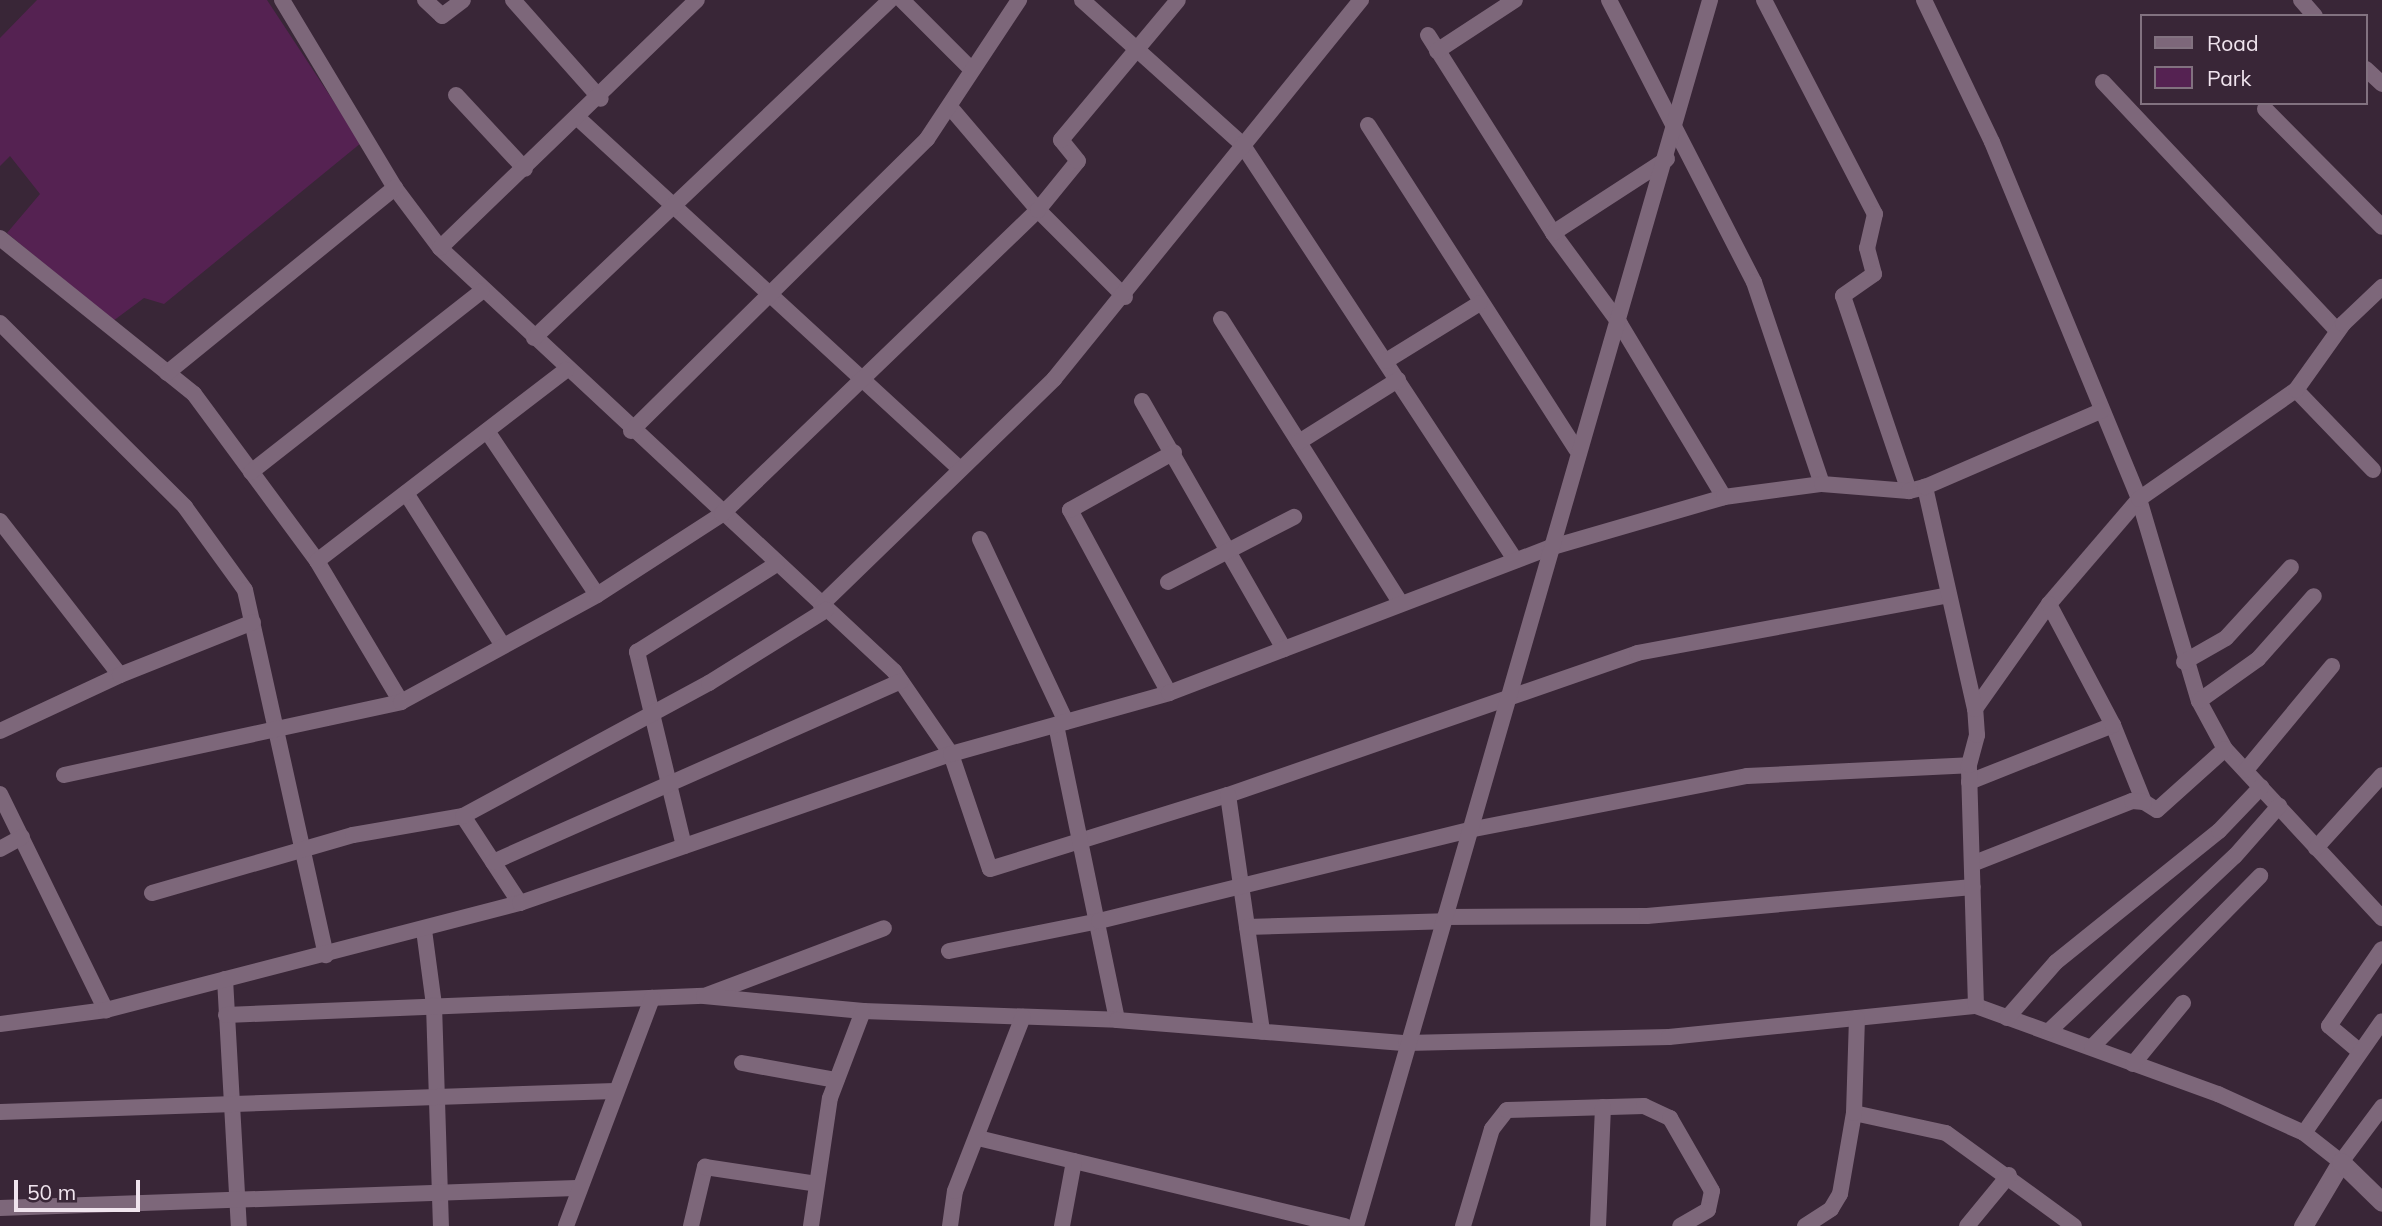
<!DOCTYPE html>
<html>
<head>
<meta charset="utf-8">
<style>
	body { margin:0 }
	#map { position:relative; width:2382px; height:1226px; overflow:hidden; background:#392637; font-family:Mulish,sans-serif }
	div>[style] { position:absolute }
	.green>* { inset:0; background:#552252 }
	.minor>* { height:16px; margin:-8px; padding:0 8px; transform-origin:8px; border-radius:8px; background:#7d677a }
	.tertiary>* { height:19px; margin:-9.5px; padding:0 9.5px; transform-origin:9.5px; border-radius:9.5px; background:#7d677a }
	span { translate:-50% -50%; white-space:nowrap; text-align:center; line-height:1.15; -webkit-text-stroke:7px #392637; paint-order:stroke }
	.legend { position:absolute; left:2140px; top:14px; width:228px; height:91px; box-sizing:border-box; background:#392637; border:2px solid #827280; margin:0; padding:9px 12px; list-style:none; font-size:21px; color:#f0e4ee }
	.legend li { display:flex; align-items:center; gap:14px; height:35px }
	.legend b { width:35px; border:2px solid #827280 }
	.scale { position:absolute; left:14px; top:1180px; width:126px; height:32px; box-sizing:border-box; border:4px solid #f0e4ee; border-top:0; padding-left:9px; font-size:21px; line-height:24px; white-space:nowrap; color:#f0e4ee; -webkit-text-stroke:5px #392637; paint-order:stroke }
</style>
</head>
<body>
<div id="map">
	<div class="green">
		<div style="clip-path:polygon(37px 0,267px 0,361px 143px,164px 304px,144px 298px,113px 321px,7px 233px,40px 194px,10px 156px,0 166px,0 38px)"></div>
	</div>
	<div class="minor">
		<div style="left:282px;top:0;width:219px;rotate:59deg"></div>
		<div style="left:395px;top:188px;width:75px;rotate:53.1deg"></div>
		<div style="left:440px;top:248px;width:621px;rotate:42.98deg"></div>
		<div style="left:894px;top:671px;width:101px;rotate:55.5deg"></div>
		<div style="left:951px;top:754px;width:121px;rotate:71.3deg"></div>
		<div style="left:990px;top:869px;width:249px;rotate:-17.3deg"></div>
		<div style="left:1228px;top:795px;width:433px;rotate:-19.1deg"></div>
		<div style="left:1637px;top:653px;width:317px;rotate:-10.5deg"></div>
		<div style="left:425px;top:0;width:23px;rotate:43deg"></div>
		<div style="left:442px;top:16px;width:26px;rotate:-37deg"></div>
		<div style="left:513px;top:0;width:132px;rotate:48.4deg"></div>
		<div style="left:902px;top:0;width:98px;rotate:45deg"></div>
		<div style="left:1082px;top:0;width:215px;rotate:42deg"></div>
		<div style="left:1242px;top:144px;width:498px;rotate:56.7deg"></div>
		<div style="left:1609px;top:0;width:317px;rotate:62.8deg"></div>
		<div style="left:1754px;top:282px;width:213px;rotate:71.4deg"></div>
		<div style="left:1764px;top:0;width:241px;rotate:62.6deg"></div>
		<div style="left:1875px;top:214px;width:35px;rotate:103deg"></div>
		<div style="left:1867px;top:248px;width:27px;rotate:75deg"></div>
		<div style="left:1874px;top:274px;width:38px;rotate:145deg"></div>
		<div style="left:1843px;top:296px;width:206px;rotate:71.3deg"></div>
		<div style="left:1924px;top:0;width:157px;rotate:64.4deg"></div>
		<div style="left:1992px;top:142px;width:386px;rotate:67.6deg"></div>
		<div style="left:2139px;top:499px;width:211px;rotate:73.5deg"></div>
		<div style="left:2199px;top:701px;width:55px;rotate:61.6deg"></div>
		<div style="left:2225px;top:749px;width:231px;rotate:47.1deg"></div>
		<div style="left:2301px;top:0;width:21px;rotate:49deg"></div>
		<div style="left:1428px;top:35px;width:234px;rotate:57.7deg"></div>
		<div style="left:1553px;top:233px;width:113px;rotate:53.6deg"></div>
		<div style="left:1620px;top:324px;width:202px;rotate:59deg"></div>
		<div style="left:1437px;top:51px;width:93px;rotate:-33.2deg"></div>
		<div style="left:2366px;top:69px;width:22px;rotate:43deg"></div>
		<div style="left:2103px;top:82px;width:342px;rotate:46.7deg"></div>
		<div style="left:456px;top:95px;width:101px;rotate:47deg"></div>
		<div style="left:950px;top:107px;width:135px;rotate:49.5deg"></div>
		<div style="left:1038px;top:210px;width:123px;rotate:45deg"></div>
		<div style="left:2265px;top:109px;width:166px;rotate:45.2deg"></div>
		<div style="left:579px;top:119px;width:516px;rotate:42.57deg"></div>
		<div style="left:1368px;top:125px;width:385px;rotate:57.3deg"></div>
		<div style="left:1553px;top:233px;width:136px;rotate:-33deg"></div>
		<div style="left:0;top:238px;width:249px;rotate:38.8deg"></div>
		<div style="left:194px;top:394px;width:207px;rotate:53.6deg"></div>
		<div style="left:317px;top:561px;width:164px;rotate:59.2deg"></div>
		<div style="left:440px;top:248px;width:357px;rotate:-44deg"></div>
		<div style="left:1221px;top:319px;width:337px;rotate:57.7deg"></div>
		<div style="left:0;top:323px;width:261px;rotate:44.8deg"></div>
		<div style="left:185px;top:507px;width:102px;rotate:54.1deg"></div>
		<div style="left:245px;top:590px;width:374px;rotate:77.5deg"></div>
		<div style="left:534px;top:338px;width:491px;rotate:-43.5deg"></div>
		<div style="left:1386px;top:361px;width:110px;rotate:-31.7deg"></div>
		<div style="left:167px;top:373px;width:294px;rotate:-39.1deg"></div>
		<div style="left:2296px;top:390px;width:111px;rotate:46.1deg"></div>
		<div style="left:1142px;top:401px;width:286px;rotate:60.2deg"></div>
		<div style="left:487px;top:431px;width:197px;rotate:56.1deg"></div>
		<div style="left:631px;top:431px;width:416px;rotate:-44.6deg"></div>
		<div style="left:927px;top:139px;width:167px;rotate:-56.5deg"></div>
		<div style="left:1299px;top:442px;width:117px;rotate:-32.1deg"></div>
		<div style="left:251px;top:472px;width:293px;rotate:-38.1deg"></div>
		<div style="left:406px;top:493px;width:181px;rotate:57.6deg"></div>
		<div style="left:0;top:521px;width:195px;rotate:52.1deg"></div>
		<div style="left:980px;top:539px;width:202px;rotate:64.8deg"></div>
		<div style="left:317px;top:561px;width:314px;rotate:-37.5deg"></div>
		<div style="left:1168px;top:582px;width:142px;rotate:-27.3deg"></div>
		<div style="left:821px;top:605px;width:325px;rotate:-44.1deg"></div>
		<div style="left:1054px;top:379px;width:488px;rotate:-51deg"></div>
		<div style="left:2184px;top:662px;width:48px;rotate:-29.7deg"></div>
		<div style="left:2226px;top:638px;width:96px;rotate:-47.5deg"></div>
		<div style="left:1169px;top:693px;width:208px;rotate:-118.4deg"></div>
		<div style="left:1070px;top:510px;width:119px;rotate:-29.1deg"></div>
		<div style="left:2199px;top:701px;width:72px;rotate:-35.4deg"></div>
		<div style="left:2258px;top:659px;width:84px;rotate:-48.4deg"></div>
		<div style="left:1975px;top:709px;width:128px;rotate:-54.8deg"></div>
		<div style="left:2049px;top:604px;width:138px;rotate:-49.4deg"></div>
		<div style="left:2139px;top:499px;width:191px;rotate:-34.8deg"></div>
		<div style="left:2296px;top:390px;width:81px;rotate:-54.5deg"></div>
		<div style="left:2343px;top:324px;width:54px;rotate:-43.5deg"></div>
		<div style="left:1056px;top:725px;width:301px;rotate:78.3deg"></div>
		<div style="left:2113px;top:725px;width:83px;rotate:68.1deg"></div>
		<div style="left:2144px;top:802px;width:15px;rotate:32deg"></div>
		<div style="left:2157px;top:810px;width:91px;rotate:-41.9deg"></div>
		<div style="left:0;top:731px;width:132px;rotate:-25deg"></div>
		<div style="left:120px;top:675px;width:143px;rotate:-21.7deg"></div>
		<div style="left:2246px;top:770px;width:135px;rotate:-50.4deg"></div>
		<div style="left:64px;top:775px;width:345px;rotate:-12.2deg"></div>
		<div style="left:401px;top:702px;width:223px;rotate:-28.6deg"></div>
		<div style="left:597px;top:595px;width:149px;rotate:-32.9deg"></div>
		<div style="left:722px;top:514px;width:438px;rotate:-43.9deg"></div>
		<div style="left:1038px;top:210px;width:63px;rotate:-50.8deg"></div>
		<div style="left:1078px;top:161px;width:27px;rotate:-129deg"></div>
		<div style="left:1061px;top:140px;width:182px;rotate:-50.1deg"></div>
		<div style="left:1969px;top:782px;width:155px;rotate:-21.6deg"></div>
		<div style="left:2113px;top:725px;width:137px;rotate:-117.9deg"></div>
		<div style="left:0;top:794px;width:241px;rotate:63.9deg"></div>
		<div style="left:1228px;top:795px;width:239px;rotate:81.8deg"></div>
		<div style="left:463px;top:816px;width:104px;rotate:56.8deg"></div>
		<div style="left:684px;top:846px;width:200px;rotate:-103.6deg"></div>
		<div style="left:637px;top:652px;width:165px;rotate:-32.2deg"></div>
		<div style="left:2316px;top:848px;width:98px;rotate:-47.9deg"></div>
		<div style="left:0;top:849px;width:25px;rotate:-29deg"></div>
		<div style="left:493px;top:862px;width:446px;rotate:-23.9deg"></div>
		<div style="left:1972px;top:864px;width:172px;rotate:-21.5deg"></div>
		<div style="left:2132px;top:801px;width:12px;rotate:5deg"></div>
		<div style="left:152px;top:893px;width:209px;rotate:-16.1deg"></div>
		<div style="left:353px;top:835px;width:112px;rotate:-9.8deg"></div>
		<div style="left:463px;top:816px;width:280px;rotate:-28.4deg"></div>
		<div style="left:709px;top:683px;width:138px;rotate:-32deg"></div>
		<div style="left:1445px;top:917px;width:202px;rotate:-0.3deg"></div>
		<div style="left:1647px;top:916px;width:327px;rotate:-5.1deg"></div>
		<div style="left:1247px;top:927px;width:197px;rotate:-1.7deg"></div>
		<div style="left:424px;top:930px;width:76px;rotate:82.4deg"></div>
		<div style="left:434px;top:1005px;width:221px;rotate:88.2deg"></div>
		<div style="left:949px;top:951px;width:153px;rotate:-11.3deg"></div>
		<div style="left:1099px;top:921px;width:381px;rotate:-13.8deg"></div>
		<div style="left:1469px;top:830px;width:283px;rotate:-11deg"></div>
		<div style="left:1747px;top:776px;width:222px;rotate:-2.8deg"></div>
		<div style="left:225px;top:979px;width:247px;rotate:86.8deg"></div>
		<div style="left:707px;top:995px;width:189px;rotate:-20.7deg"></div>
		<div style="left:1976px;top:1006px;width:258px;rotate:20deg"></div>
		<div style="left:2218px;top:1094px;width:94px;rotate:24.4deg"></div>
		<div style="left:2304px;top:1133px;width:47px;rotate:38.1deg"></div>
		<div style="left:2341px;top:1162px;width:69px;rotate:-53.3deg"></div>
		<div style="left:226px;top:1015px;width:478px;rotate:-2.3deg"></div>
		<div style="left:704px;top:996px;width:160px;rotate:5.4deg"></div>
		<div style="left:863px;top:1011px;width:254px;rotate:2deg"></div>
		<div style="left:1117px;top:1020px;width:290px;rotate:4.6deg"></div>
		<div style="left:1406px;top:1043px;width:263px;rotate:-1.3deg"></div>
		<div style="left:1669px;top:1037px;width:309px;rotate:-5.8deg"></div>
		<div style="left:1976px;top:1006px;width:241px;rotate:-91.7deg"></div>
		<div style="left:1969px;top:765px;width:31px;rotate:-75deg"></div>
		<div style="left:1977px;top:735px;width:26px;rotate:-94deg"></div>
		<div style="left:1975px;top:709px;width:228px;rotate:-102.7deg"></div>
		<div style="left:2007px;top:1018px;width:74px;rotate:-48.8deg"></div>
		<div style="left:2056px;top:962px;width:209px;rotate:-38.8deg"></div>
		<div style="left:2219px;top:831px;width:61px;rotate:-46.3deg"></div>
		<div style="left:0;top:1024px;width:107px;rotate:-7.5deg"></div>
		<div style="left:106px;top:1010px;width:428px;rotate:-14.5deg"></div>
		<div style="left:520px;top:903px;width:456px;rotate:-19.1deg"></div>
		<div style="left:951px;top:754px;width:226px;rotate:-15.6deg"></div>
		<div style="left:1169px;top:693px;width:407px;rotate:-20.9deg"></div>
		<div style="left:1549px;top:548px;width:182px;rotate:-16.2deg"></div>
		<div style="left:1724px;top:497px;width:99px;rotate:-7.6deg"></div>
		<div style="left:1822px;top:484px;width:87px;rotate:4.6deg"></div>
		<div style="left:1909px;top:491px;width:16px;rotate:-14deg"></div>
		<div style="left:1925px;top:487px;width:192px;rotate:-23.4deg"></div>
		<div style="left:2049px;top:1031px;width:255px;rotate:-43.3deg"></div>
		<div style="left:2235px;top:856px;width:67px;rotate:-48.7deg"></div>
		<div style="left:2092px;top:1047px;width:240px;rotate:-45.5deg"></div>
		<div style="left:2359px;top:1051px;width:39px;rotate:-140deg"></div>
		<div style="left:2329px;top:1026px;width:93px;rotate:-55.5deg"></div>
		<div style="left:742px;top:1063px;width:96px;rotate:10.3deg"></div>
		<div style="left:2133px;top:1064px;width:79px;rotate:-50.7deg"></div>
		<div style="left:0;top:1112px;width:615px;rotate:-1.96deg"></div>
		<div style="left:1854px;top:1113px;width:94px;rotate:12.3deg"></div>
		<div style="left:1946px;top:1133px;width:158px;rotate:36deg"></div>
		<div style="left:2304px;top:1133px;width:136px;rotate:-55.1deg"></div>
		<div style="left:978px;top:1138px;width:377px;rotate:13.5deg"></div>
		<div style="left:0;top:1208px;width:577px;rotate:-1.99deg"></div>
		<div style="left:566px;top:1226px;width:244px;rotate:-69.3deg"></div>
		<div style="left:691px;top:1226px;width:61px;rotate:-76.7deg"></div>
		<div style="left:705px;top:1167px;width:113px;rotate:8.6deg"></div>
		<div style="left:811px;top:1226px;width:129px;rotate:-81.6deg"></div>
		<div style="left:830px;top:1098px;width:93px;rotate:-69.2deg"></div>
		<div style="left:950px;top:1226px;width:35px;rotate:-82deg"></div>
		<div style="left:955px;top:1191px;width:187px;rotate:-68.7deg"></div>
		<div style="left:1062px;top:1226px;width:66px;rotate:-79.5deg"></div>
		<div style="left:1356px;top:1226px;width:1276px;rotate:-73.89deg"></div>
		<div style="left:1463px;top:1226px;width:101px;rotate:-73.4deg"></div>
		<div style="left:1492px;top:1129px;width:24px;rotate:-52deg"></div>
		<div style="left:1507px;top:1110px;width:137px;rotate:-1.7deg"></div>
		<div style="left:1644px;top:1106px;width:29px;rotate:25deg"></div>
		<div style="left:1670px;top:1118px;width:84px;rotate:60.1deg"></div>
		<div style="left:1712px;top:1191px;width:19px;rotate:102deg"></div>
		<div style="left:1708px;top:1210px;width:32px;rotate:150deg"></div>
		<div style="left:1598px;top:1226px;width:119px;rotate:-87.6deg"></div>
		<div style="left:1805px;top:1226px;width:31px;rotate:-33deg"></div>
		<div style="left:1831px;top:1209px;width:17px;rotate:-59deg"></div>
		<div style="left:1840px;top:1194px;width:82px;rotate:-80.2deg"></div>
		<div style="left:1854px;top:1113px;width:95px;rotate:-88.2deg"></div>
		<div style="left:1967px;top:1226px;width:66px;rotate:-50.5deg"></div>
	</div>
	<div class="tertiary">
		<div style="left:2303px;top:1226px;width:74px;rotate:-59.3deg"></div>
		<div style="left:2341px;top:1162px;width:57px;rotate:44.3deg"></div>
	</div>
	<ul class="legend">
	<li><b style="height:9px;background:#7d677a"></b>Road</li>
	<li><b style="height:19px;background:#552252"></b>Park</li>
	</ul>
	<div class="scale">50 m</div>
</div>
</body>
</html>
